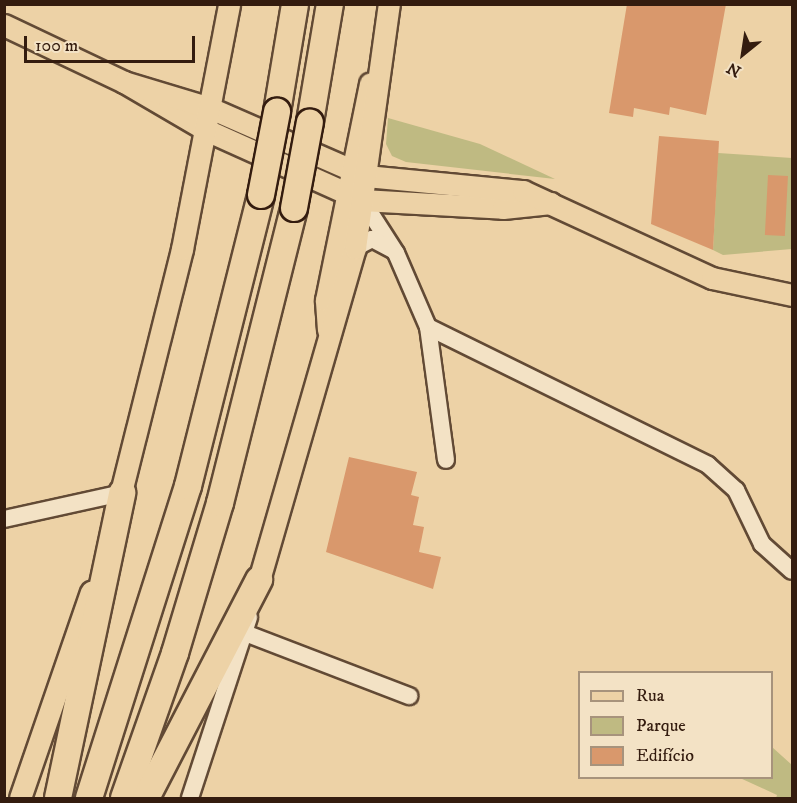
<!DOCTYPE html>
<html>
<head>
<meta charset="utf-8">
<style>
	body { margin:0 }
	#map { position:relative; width:797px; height:803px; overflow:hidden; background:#edd2a6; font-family:"IM FELL DW Pica",serif }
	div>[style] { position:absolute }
	.green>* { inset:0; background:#bfba82 }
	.building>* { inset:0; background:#d9986c; transform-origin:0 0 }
	.roads { filter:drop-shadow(2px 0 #624a35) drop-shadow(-2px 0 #624a35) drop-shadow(0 2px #624a35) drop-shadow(0 -2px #624a35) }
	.minor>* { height:16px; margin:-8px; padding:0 8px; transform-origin:8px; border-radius:8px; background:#f3e2c5 }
	.major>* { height:21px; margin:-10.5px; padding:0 10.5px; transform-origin:10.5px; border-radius:10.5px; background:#edd2a6 }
	.highway>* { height:26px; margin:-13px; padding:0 13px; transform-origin:13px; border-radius:13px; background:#edd2a6 }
	.bridges { filter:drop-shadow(2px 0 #341c0f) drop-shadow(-2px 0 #341c0f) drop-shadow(0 2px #341c0f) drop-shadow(0 -2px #341c0f) }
	.highway-bridge>* { height:26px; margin:-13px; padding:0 13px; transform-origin:13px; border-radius:13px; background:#edd2a6 }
	span { translate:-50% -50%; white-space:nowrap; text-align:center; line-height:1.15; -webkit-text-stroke:4.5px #f3e2c5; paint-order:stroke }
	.frame { position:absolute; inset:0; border:6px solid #341c0f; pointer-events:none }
	.legend { position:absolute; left:578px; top:671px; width:195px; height:108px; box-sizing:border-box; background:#f3e2c5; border:2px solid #a7937c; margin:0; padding:8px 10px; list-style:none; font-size:18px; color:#341c0f }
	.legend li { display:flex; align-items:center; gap:12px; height:30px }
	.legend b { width:30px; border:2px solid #a7937c }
	.north { position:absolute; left:713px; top:24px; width:60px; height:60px; -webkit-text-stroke:4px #f3e2c5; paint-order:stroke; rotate:210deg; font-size:16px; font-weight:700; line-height:24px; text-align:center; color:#341c0f }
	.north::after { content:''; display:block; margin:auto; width:21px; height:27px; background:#341c0f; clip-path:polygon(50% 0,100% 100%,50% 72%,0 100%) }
	.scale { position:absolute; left:24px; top:36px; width:171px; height:27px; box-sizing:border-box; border:3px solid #341c0f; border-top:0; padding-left:8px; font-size:18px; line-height:21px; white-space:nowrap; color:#341c0f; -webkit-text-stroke:4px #f3e2c5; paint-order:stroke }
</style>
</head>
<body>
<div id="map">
	<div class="green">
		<div style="clip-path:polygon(388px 118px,480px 144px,555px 179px,406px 162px,392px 156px,386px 144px)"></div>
		<div style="clip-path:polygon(718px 153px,792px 158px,792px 249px,723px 255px,713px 250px)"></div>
		<div style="clip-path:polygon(772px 747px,792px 765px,792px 798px,776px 798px,777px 795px,740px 778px,772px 778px)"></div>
	</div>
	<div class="building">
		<div style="clip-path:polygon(627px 4px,726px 4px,706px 115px,670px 107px,669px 115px,634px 108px,633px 117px,609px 113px)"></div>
		<div style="clip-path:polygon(659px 136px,719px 141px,713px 250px,651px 224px)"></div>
		<div style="left:768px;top:175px;width:20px;height:60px;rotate:3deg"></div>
		<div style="clip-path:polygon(349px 457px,417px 472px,411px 495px,419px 497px,413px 525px,424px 527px,419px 552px,441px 557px,433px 589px,326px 552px)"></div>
	</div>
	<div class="roads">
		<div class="minor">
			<div style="left:362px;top:200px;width:63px;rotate:57.3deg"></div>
			<div style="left:396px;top:253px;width:81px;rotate:66.6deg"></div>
			<div style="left:428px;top:327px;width:134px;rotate:82.3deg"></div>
			<div style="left:355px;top:248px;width:19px;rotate:-28deg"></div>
			<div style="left:372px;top:239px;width:24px;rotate:28deg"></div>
			<div style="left:428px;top:327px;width:312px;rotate:26.2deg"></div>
			<div style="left:708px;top:465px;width:38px;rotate:42deg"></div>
			<div style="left:736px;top:490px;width:60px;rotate:64.3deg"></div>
			<div style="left:762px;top:544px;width:40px;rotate:42deg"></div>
			<div style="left:4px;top:519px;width:121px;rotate:-12.4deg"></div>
			<div style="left:245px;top:633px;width:176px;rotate:21deg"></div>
			<div style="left:190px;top:798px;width:190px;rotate:-71.9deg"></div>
		</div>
		<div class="major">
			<div style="left:4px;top:25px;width:133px;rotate:25.4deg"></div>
			<div style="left:124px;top:82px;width:95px;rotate:30.3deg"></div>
			<div style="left:206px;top:130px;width:171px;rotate:24.2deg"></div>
			<div style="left:362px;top:200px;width:141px;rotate:3.2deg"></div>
			<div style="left:503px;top:208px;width:48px;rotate:-5.9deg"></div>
			<div style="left:124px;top:82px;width:90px;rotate:16.8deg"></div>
			<div style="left:210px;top:108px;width:170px;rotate:23.6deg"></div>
			<div style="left:366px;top:176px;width:158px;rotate:5.5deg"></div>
			<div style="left:523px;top:191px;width:208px;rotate:24.7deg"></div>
			<div style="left:712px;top:278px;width:82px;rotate:12deg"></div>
			<div style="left:328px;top:330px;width:30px;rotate:-94deg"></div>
			<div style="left:326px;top:300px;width:221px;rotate:-78.5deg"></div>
			<div style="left:117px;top:508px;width:267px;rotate:-75.9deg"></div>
			<div style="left:182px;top:249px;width:249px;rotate:-79.1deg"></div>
			<div style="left:259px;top:580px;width:346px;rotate:-73.9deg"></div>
			<div style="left:355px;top:248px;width:246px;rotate:-82.1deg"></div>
			<div style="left:20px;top:798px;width:218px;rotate:-71deg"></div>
		</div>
		<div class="highway">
			<div style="left:277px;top:112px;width:109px;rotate:-80.5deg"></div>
			<div style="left:310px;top:122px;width:120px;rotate:-80.4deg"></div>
			<div style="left:58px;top:798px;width:312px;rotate:-78.1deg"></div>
			<div style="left:89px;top:798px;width:327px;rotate:-72.4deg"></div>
			<div style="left:188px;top:486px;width:300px;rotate:-75.9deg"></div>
			<div style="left:124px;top:798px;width:154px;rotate:-70.6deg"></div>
			<div style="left:175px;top:653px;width:157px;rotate:-73.3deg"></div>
			<div style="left:220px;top:503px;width:304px;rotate:-75.9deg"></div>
			<div style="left:146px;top:798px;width:246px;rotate:-62.6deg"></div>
		</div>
	</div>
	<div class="bridges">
		<div class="highway-bridge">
			<div style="left:261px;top:195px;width:85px;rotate:-79.1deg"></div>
			<div style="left:294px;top:208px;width:87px;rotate:-79.5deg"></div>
		</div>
	</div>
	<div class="frame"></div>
	<ul class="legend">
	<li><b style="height:8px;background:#edd2a6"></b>Rua</li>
	<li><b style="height:16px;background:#bfba82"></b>Parque</li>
	<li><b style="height:16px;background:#d9986c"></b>Edifício</li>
	</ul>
	<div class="north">N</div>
	<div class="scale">100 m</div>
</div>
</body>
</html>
